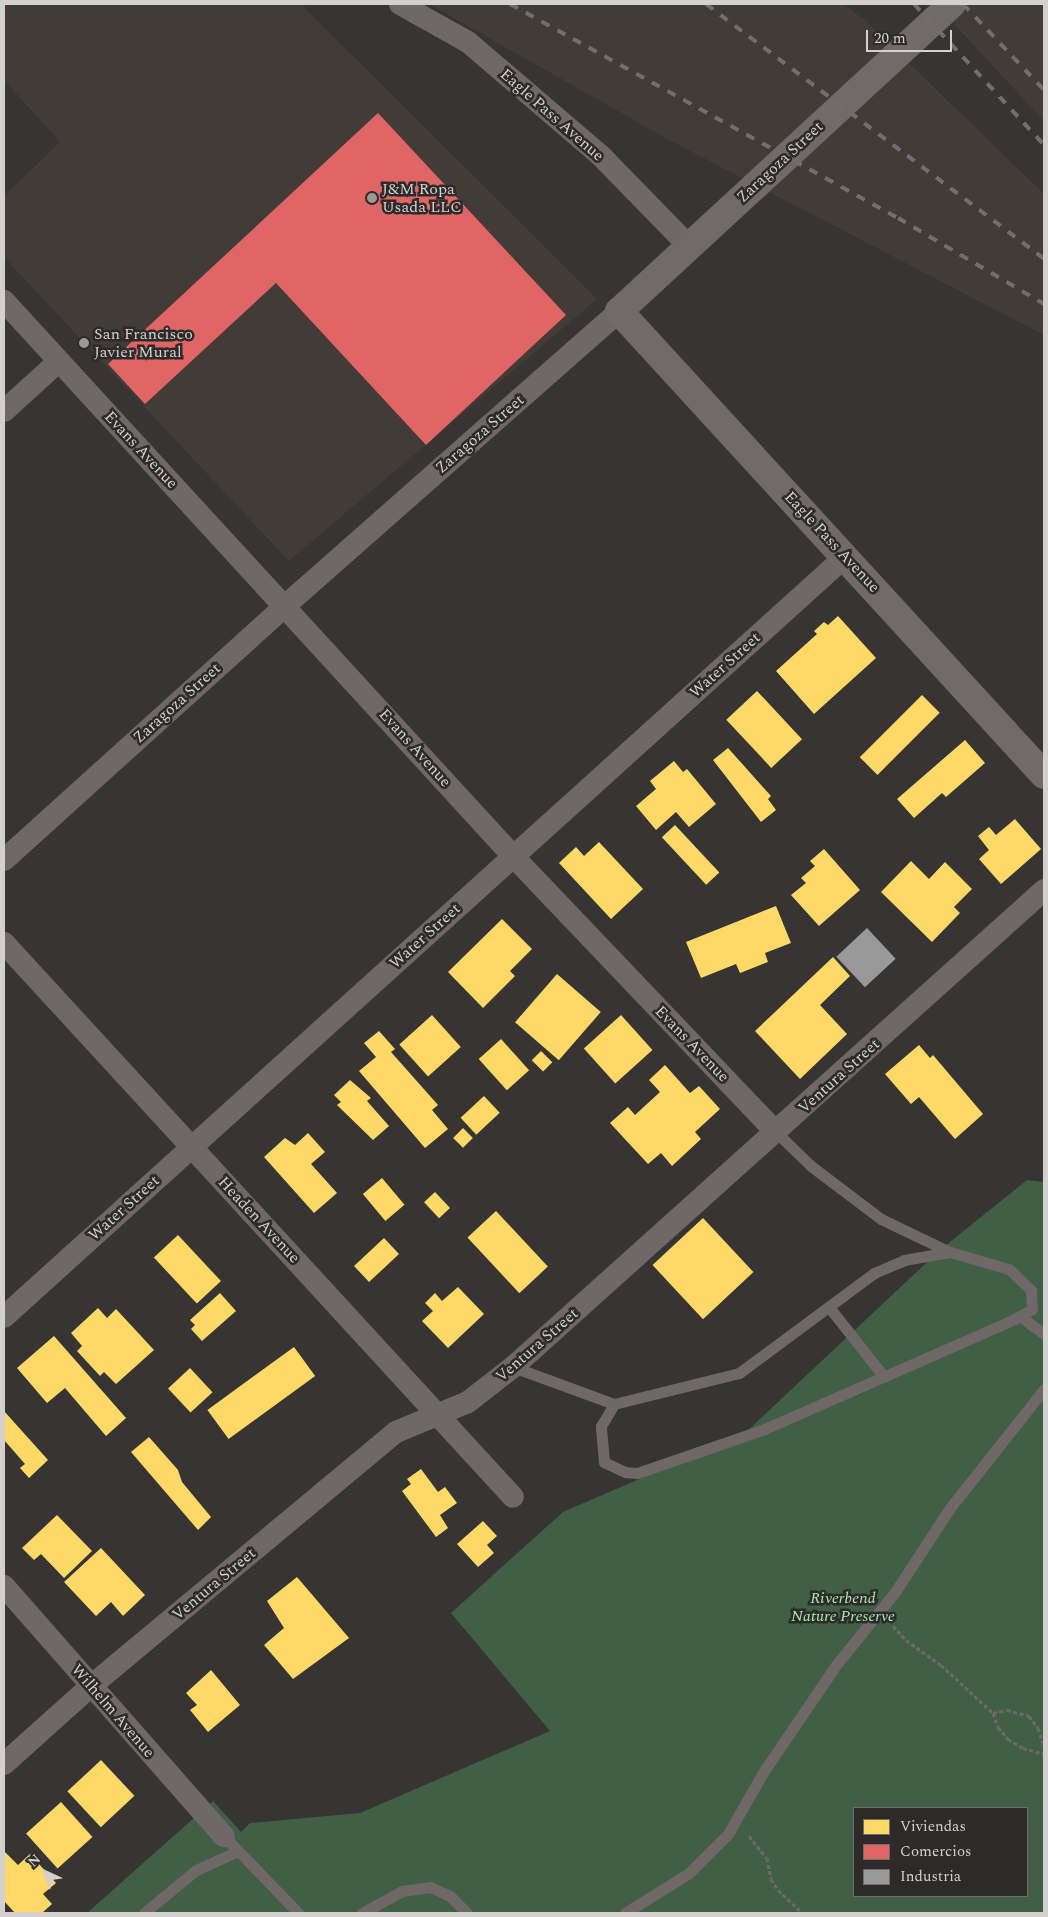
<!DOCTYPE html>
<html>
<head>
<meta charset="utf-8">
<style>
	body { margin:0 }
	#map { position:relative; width:1048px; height:1917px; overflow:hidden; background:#363534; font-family:Spectral,serif }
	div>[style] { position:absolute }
	.built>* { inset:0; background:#433b37 }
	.green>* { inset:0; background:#405f45 }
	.homes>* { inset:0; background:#ffd966; transform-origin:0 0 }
	.shops>* { inset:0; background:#e06666 }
	.industry>* { inset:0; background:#999; transform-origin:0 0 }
	.path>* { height:3px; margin-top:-1.5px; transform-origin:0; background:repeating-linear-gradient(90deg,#6d6869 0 4px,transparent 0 6.5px) }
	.lane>* { height:11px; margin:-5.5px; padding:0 5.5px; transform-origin:5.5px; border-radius:5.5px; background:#706769 }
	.street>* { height:22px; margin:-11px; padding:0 11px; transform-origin:11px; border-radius:11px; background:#706769 }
	.secondary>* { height:28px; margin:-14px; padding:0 14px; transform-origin:14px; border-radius:14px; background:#72696a }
	.rail>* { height:4px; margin-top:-2px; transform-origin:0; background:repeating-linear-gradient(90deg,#726e6e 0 9px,transparent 0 18px) }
	.dots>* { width:14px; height:14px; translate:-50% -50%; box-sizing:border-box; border:2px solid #2d2a29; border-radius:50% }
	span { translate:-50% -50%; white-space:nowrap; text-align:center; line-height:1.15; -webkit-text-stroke:5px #2d2a29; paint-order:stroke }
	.street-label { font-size:16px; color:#d3d1d0 }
	.poi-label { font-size:16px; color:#d3d1d0 }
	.left { translate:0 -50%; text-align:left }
	.park-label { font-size:16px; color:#a4ebaf; font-style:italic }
	.frame { position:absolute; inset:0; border:5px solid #d3d1d0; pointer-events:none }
	.legend { position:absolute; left:853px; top:1807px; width:175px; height:90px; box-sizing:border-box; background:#2d2a29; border:1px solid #6f6d6c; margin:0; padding:6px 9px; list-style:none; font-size:15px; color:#d3d1d0 }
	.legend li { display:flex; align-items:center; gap:10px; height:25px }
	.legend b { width:25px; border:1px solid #6f6d6c }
	.north { position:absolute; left:20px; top:1847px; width:50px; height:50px; -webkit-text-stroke:4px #2d2a29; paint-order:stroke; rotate:317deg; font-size:14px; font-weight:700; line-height:20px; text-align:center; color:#d3d1d0 }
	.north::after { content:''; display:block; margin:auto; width:18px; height:22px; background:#d3d1d0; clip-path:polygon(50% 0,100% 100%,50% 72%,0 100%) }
	.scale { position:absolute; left:866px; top:30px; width:86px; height:22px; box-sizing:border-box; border:2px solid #d3d1d0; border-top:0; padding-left:6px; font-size:15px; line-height:18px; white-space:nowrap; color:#d3d1d0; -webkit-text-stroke:4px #2d2a29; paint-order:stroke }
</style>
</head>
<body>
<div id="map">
	<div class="built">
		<div style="clip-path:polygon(4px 4px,301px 4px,597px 299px,289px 561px,4px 257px,4px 196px,60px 142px,4px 80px)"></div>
		<div style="clip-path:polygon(429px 4px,843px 4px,865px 20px,1044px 194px,1044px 335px,669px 140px)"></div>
		<div style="clip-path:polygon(952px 4px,1044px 4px,1044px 121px,943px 12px)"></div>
	</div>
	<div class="green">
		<div style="clip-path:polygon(evenodd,1027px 1180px,1044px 1182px,1044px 1913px,87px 1913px,213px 1801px,241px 1832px,250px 1823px,360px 1813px,550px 1731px,451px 1613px,563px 1512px,744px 1434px,940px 1250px,1027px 1180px,854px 1808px,1027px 1808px,1027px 1896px,854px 1896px,854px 1808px)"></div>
	</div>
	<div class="homes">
		<div style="clip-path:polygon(838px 616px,876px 658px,814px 714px,776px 671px,817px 634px,814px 631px,824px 622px,828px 625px)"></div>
		<div style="left:757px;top:691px;width:66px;height:42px;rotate:47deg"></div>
		<div style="left:922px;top:695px;width:25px;height:88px;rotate:45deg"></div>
		<div style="clip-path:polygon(965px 740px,985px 763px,946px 797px,942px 793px,914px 818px,897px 799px)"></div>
		<div style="clip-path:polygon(728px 748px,771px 796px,768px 799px,776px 810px,761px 822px,713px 760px)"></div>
		<div style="clip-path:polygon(674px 761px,683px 772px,687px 769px,716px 804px,689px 827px,676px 812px,656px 830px,636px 806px,656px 789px,650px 781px)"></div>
		<div style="clip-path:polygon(1015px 819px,1041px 849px,1001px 884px,979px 859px,989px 850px,978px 836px,989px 827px,996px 835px)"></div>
		<div style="left:675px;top:825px;width:65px;height:18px;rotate:47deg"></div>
		<div style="clip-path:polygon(599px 842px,643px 889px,611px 919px,559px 863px,576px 847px,584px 856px)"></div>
		<div style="clip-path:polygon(824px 849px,860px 890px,819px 926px,791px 895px,806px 883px,801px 878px,815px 866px,810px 861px)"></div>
		<div style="clip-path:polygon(911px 861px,929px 879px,945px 862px,972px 889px,954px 907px,960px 913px,932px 942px,881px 892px)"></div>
		<div style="clip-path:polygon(776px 906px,791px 943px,765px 953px,768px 962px,740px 973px,736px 964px,701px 978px,686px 942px)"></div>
		<div style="clip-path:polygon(502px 919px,532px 949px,510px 971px,515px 976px,483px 1008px,448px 972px)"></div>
		<div style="clip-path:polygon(833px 957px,850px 976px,820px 1005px,847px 1034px,800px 1079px,755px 1031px)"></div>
		<div style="left:557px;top:974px;width:58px;height:64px;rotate:41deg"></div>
		<div style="left:432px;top:1015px;width:43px;height:44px;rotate:48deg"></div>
		<div style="left:621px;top:1015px;width:47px;height:50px;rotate:48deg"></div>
		<div style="clip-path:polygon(379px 1031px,395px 1049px,391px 1052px,438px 1105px,432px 1110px,448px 1129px,425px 1148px,359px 1071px,376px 1057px,364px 1043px)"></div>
		<div style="left:501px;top:1039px;width:42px;height:30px;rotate:48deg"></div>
		<div style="clip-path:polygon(919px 1045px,930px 1058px,933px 1055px,983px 1114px,955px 1139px,919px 1097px,911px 1104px,885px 1074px)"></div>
		<div style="left:541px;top:1051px;width:16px;height:13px;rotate:45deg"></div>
		<div style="clip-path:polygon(665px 1065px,690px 1093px,699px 1086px,720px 1109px,695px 1132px,701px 1139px,672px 1166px,661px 1153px,648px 1164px,610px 1123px,628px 1107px,635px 1115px,660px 1092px,649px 1080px)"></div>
		<div style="clip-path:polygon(350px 1080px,371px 1098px,367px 1101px,389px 1126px,373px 1140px,337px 1105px,341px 1102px,334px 1095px)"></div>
		<div style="left:484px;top:1096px;width:23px;height:32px;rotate:47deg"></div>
		<div style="left:463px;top:1128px;width:14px;height:14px;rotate:45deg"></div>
		<div style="clip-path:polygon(308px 1133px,325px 1152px,311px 1164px,337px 1193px,314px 1213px,264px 1157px,285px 1138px,295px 1145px)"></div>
		<div style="left:382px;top:1178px;width:35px;height:25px;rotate:50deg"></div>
		<div style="left:435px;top:1192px;width:22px;height:15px;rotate:47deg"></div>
		<div style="left:496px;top:1211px;width:76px;height:39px;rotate:47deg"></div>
		<div style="left:703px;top:1218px;width:74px;height:69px;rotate:47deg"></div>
		<div style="left:178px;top:1235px;width:63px;height:33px;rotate:47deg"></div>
		<div style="left:384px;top:1238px;width:22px;height:41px;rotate:47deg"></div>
		<div style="clip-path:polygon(458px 1287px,484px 1314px,448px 1348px,422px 1321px,433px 1311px,425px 1303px,435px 1293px,442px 1301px)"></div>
		<div style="clip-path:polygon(220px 1293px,236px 1311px,202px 1341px,191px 1329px,195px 1325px,190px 1320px)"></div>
		<div style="clip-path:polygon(98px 1308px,107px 1318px,116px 1309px,154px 1350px,116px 1384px,104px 1372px,100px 1376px,77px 1351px,82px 1346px,71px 1333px)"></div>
		<div style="clip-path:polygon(54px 1336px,126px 1418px,106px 1436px,65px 1388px,47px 1403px,17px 1368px)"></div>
		<div style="left:294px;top:1347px;width:36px;height:107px;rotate:54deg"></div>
		<div style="left:190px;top:1368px;width:33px;height:30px;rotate:47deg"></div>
		<div style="clip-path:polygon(4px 1411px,48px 1460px,29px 1478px,20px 1468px,25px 1464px,4px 1440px)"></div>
		<div style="clip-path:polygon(149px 1437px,178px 1470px,182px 1482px,211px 1517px,198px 1530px,131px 1452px)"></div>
		<div style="clip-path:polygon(421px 1469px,438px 1492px,445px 1487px,457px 1503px,440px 1515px,448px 1528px,436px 1537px,402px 1491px,411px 1484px,407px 1479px)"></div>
		<div style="clip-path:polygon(57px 1515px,92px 1551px,64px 1578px,41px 1554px,34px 1560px,22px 1548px)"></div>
		<div style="clip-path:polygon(483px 1521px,497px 1536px,487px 1545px,494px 1553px,478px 1567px,457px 1544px)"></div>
		<div style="clip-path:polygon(101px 1548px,145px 1595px,123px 1616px,111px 1602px,96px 1616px,64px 1582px)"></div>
		<div style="clip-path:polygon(297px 1577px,349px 1638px,293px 1679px,264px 1645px,284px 1628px,267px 1601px)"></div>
		<div style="clip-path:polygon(211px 1670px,240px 1705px,208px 1732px,190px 1710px,197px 1705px,186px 1693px)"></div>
		<div style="left:101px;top:1760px;width:49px;height:46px;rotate:47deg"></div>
		<div style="left:61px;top:1802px;width:47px;height:47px;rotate:48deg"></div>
		<div style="clip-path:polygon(4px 1851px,18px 1865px,30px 1854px,56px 1883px,43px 1894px,52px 1904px,42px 1913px,15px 1913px,4px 1901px)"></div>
	</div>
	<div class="shops">
		<div style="clip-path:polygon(378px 113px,566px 315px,426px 445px,276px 283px,145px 404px,108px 364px)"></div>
	</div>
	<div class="industry">
		<div style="left:867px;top:928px;width:42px;height:42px;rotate:47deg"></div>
	</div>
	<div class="path">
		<div style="left:893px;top:1626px;width:19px;rotate:47deg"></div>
		<div style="left:906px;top:1640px;width:43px;rotate:35.5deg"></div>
		<div style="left:941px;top:1665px;width:71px;rotate:42.7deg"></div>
		<div style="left:993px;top:1713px;width:14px;rotate:-12deg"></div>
		<div style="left:1007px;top:1710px;width:23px;rotate:15deg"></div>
		<div style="left:1029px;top:1716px;width:15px;rotate:53deg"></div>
		<div style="left:1038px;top:1728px;width:19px;rotate:72deg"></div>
		<div style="left:993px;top:1713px;width:15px;rotate:70deg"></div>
		<div style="left:998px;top:1727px;width:16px;rotate:50deg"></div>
		<div style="left:1008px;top:1739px;width:17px;rotate:31deg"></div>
		<div style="left:1023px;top:1748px;width:22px;rotate:16deg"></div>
		<div style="left:749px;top:1836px;width:28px;rotate:51deg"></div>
		<div style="left:767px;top:1858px;width:21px;rotate:79deg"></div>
		<div style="left:771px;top:1879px;width:13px;rotate:58deg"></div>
		<div style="left:778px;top:1890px;width:34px;rotate:43deg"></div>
	</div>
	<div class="lane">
		<div style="left:776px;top:1132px;width:49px;rotate:44.2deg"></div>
		<div style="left:811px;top:1166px;width:88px;rotate:37.1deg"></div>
		<div style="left:881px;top:1219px;width:76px;rotate:25.6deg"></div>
		<div style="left:829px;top:1307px;width:89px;rotate:51.8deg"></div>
		<div style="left:1020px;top:1316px;width:30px;rotate:37deg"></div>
		<div style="left:513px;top:1367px;width:108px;rotate:20.1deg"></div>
		<div style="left:614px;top:1404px;width:129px;rotate:-13.9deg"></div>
		<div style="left:739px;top:1373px;width:168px;rotate:-36.5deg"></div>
		<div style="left:874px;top:1273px;width:33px;rotate:-23deg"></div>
		<div style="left:904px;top:1260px;width:47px;rotate:-9.9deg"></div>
		<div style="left:950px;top:1252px;width:61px;rotate:16.1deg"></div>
		<div style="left:1009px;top:1269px;width:30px;rotate:44deg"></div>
		<div style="left:1031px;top:1290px;width:19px;rotate:87deg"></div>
		<div style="left:1032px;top:1309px;width:20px;rotate:150deg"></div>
		<div style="left:1015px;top:1319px;width:273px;rotate:156.3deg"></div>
		<div style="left:765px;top:1429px;width:135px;rotate:161deg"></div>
		<div style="left:637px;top:1473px;width:12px;rotate:-175deg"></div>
		<div style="left:625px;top:1472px;width:23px;rotate:-155deg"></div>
		<div style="left:604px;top:1462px;width:36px;rotate:-95deg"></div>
		<div style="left:601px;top:1426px;width:26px;rotate:-59deg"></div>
		<div style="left:224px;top:1836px;width:107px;rotate:46.1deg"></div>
		<div style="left:144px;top:1913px;width:67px;rotate:-39.6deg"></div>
		<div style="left:196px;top:1870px;width:46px;rotate:-24.3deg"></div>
		<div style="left:362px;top:1913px;width:46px;rotate:-28.8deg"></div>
		<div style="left:402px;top:1891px;width:28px;rotate:-8deg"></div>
		<div style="left:430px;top:1887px;width:22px;rotate:24deg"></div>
		<div style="left:450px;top:1896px;width:24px;rotate:45deg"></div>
		<div style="left:625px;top:1913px;width:75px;rotate:-32deg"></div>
		<div style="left:689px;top:1873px;width:55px;rotate:-45deg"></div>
		<div style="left:728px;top:1834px;width:73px;rotate:-60.3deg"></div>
		<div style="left:764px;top:1771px;width:128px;rotate:-55.8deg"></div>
		<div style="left:836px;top:1665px;width:94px;rotate:-51.1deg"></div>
		<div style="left:895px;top:1592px;width:100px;rotate:-56.8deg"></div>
		<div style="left:950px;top:1508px;width:152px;rotate:-51.7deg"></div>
	</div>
	<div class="street">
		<div style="left:400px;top:4px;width:78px;rotate:29.2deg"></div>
		<div style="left:468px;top:42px;width:177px;rotate:40.6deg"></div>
		<div style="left:602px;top:157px;width:124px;rotate:45.7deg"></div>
		<div style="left:4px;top:301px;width:753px;rotate:47.48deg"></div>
		<div style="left:513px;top:856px;width:381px;rotate:46.4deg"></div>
		<div style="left:4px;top:411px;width:73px;rotate:-42.2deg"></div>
		<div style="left:4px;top:860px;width:380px;rotate:-42.1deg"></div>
		<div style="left:286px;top:605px;width:444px;rotate:-41.4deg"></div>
		<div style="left:4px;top:943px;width:752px;rotate:47.42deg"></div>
		<div style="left:4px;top:1317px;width:1135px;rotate:-42.11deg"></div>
		<div style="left:4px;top:1586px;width:333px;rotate:48.7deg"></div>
		<div style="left:4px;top:1764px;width:117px;rotate:-41.9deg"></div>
		<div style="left:91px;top:1686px;width:397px;rotate:-39.8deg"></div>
		<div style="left:396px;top:1432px;width:78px;rotate:-22.6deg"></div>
		<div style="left:468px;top:1402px;width:57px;rotate:-37.9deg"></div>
		<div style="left:513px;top:1367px;width:714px;rotate:-41.93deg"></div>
	</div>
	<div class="secondary">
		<div style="left:952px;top:4px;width:453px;rotate:137.3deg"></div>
		<div style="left:619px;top:311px;width:629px;rotate:47.51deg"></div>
	</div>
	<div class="rail">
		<div style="left:510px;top:4px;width:443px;rotate:28.9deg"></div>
		<div style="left:898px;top:218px;width:169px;rotate:30.5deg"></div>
		<div style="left:706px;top:4px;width:423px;rotate:37deg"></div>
		<div style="left:914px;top:4px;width:192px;rotate:47.3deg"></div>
		<div style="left:963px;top:4px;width:118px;rotate:46.7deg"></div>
	</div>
	<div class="dots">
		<div style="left:372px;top:198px;background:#9c9a99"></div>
		<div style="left:84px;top:343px;background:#9c9a99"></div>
	</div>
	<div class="street-label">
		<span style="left:552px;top:115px;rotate:41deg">Eagle Pass Avenue</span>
		<span style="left:780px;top:162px;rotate:-43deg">Zaragoza Street</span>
		<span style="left:480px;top:434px;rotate:-41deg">Zaragoza Street</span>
		<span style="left:141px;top:450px;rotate:47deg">Evans Avenue</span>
		<span style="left:832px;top:542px;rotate:47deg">Eagle Pass Avenue</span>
		<span style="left:725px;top:665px;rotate:-42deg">Water Street</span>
		<span style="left:177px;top:703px;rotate:-42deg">Zaragoza Street</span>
		<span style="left:415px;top:748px;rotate:48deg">Evans Avenue</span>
		<span style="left:425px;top:936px;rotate:-42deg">Water Street</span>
		<span style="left:692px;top:1044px;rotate:46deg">Evans Avenue</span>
		<span style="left:839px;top:1076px;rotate:-42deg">Ventura Street</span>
		<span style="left:124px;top:1208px;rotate:-42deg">Water Street</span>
		<span style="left:259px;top:1220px;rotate:47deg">Headen Avenue</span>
		<span style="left:537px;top:1345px;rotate:-41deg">Ventura Street</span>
		<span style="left:214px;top:1584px;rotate:-40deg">Ventura Street</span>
		<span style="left:113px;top:1711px;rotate:49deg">Wilhelm Avenue</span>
	</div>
	<div class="poi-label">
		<span class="left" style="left:382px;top:198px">J&amp;M Ropa<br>Usada LLC</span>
		<span class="left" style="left:94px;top:343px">San Francisco<br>Javier Mural</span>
	</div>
	<div class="park-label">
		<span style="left:843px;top:1607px">Riverbend<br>Nature Preserve</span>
	</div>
	<div class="frame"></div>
	<ul class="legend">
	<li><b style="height:14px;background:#ffd966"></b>Viviendas</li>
	<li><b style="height:14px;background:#e06666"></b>Comercios</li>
	<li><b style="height:14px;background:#999"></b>Industria</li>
	</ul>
	<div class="north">N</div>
	<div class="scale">20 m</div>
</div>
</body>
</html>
